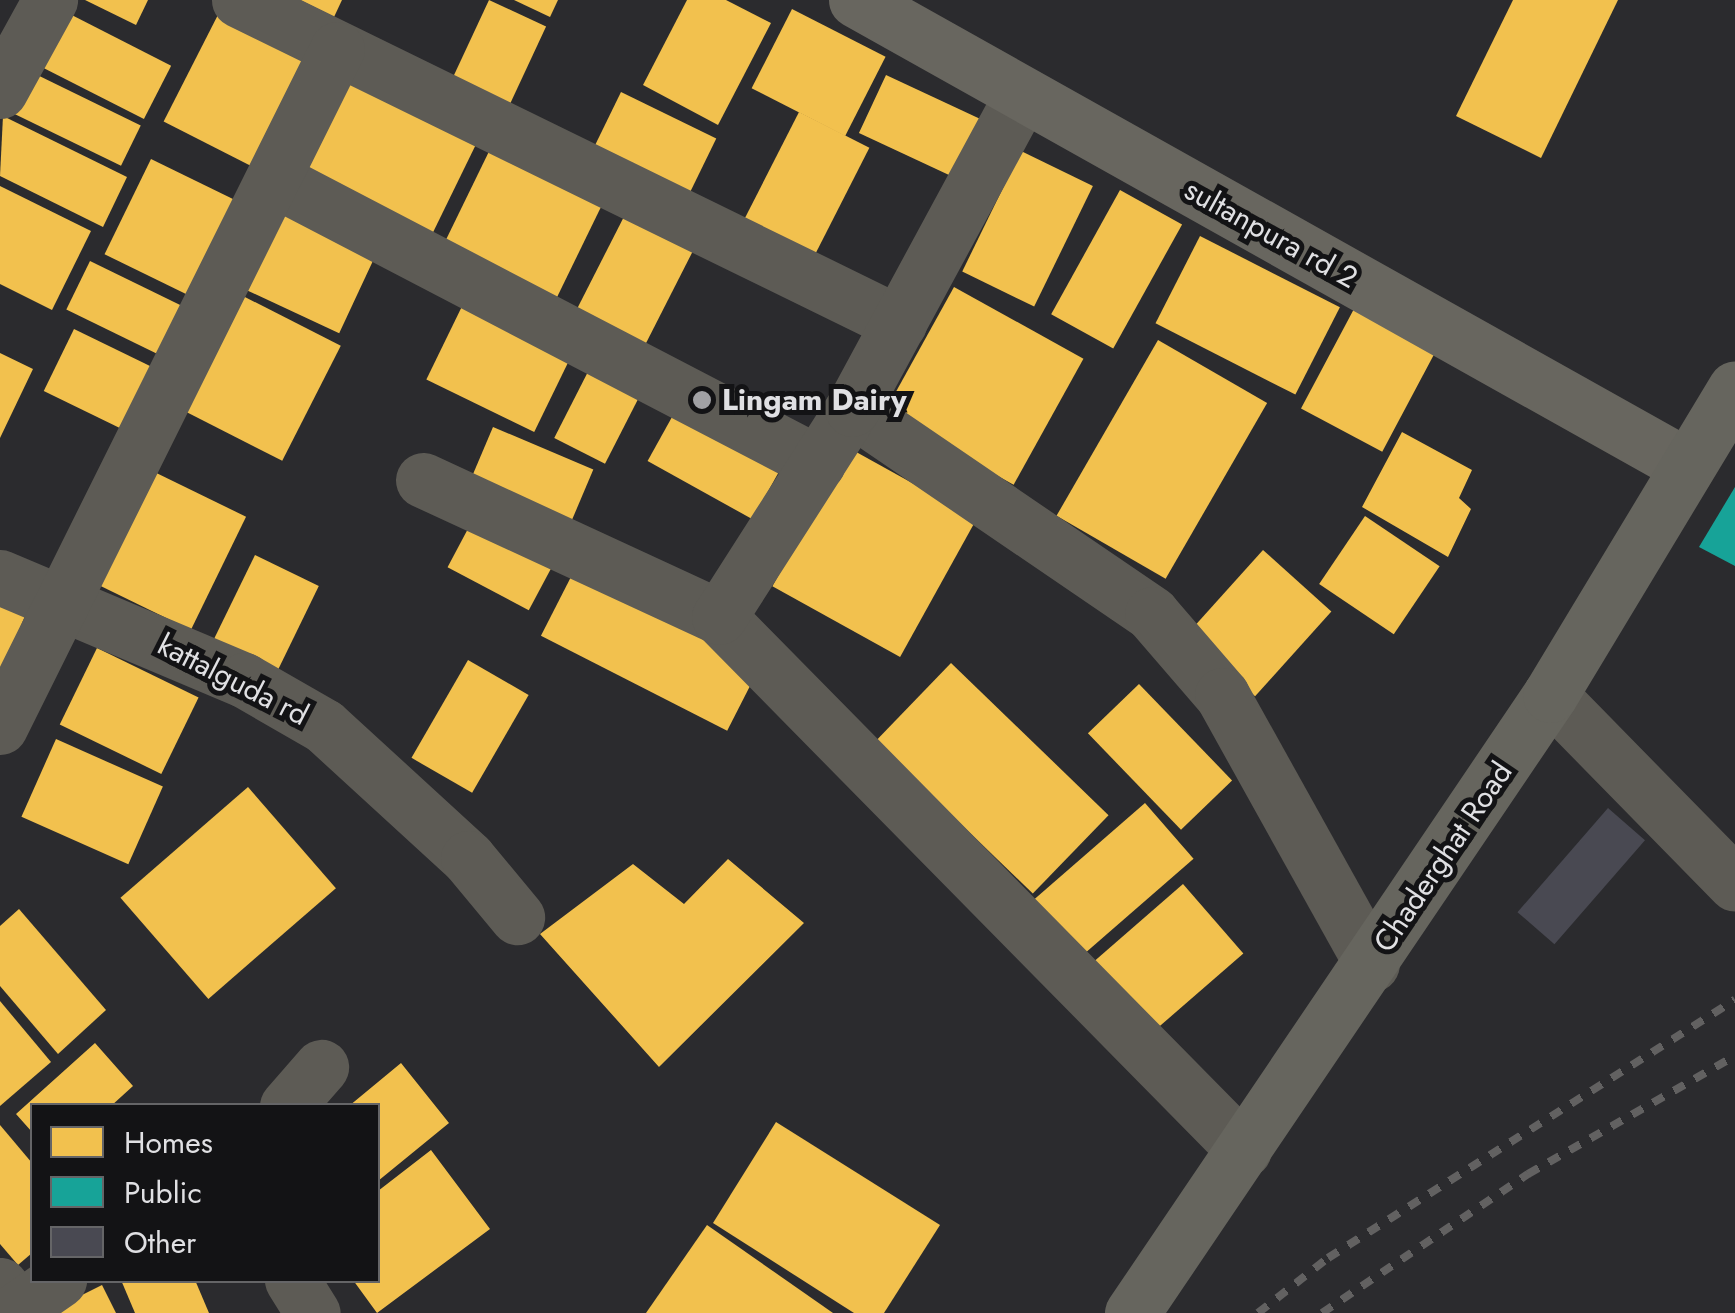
<!DOCTYPE html>
<html>
<head>
<meta charset="utf-8">
<style>
	body { margin:0 }
	#map { position:relative; width:1735px; height:1313px; overflow:hidden; background:#2b2b2e; font-family:Jost,sans-serif }
	div>[style] { position:absolute }
	.homes>* { inset:0; background:#f2c14e; transform-origin:0 0 }
	.public>* { inset:0; background:#17a398 }
	.building>* { inset:0; background:#494952; transform-origin:0 0 }
	.street>* { height:55px; margin:-27.5px; padding:0 27.5px; transform-origin:27.5px; border-radius:27.5px; background:#5d5b55 }
	.secondary>* { height:55px; margin:-27.5px; padding:0 27.5px; transform-origin:27.5px; border-radius:27.5px; background:#68665f }
	.primary>* { height:55px; margin:-27.5px; padding:0 27.5px; transform-origin:27.5px; border-radius:27.5px; background:#66655e }
	.rail>* { height:8px; margin-top:-4px; transform-origin:0; background:repeating-linear-gradient(90deg,#626161 0 12px,transparent 0 24px) }
	.dots>* { width:28px; height:28px; translate:-50% -50%; box-sizing:border-box; border:5px solid #131315; border-radius:50% }
	span { translate:-50% -50%; white-space:nowrap; text-align:center; line-height:1.15; -webkit-text-stroke:10px #131315; paint-order:stroke }
	.street-label { font-size:30px; color:#e0e0e3 }
	.poi-label { font-size:30px; color:#e0e0e3; font-weight:700 }
	.left { translate:0 -50%; text-align:left }
	.legend { position:absolute; left:30px; top:1103px; width:350px; height:180px; box-sizing:border-box; background:#131315; border:2px solid #656567; margin:0; padding:12px 18px; list-style:none; font-size:30px; color:#e0e0e3 }
	.legend li { display:flex; align-items:center; gap:20px; height:50px }
	.legend b { width:50px; border:2px solid #656567 }
</style>
</head>
<body>
<div id="map">
	<div class="homes">
		<div style="clip-path:polygon(85px 0,148px 0,136px 25px)"></div>
		<div style="clip-path:polygon(300px 0,342px 0,334px 17px)"></div>
		<div style="left:489px;top:0;width:63px;height:102px;rotate:25deg"></div>
		<div style="clip-path:polygon(514px 0,558px 0,550px 17px)"></div>
		<div style="clip-path:polygon(687px 0,726px 0,771px 23px,718px 125px,643px 85px)"></div>
		<div style="clip-path:polygon(1513px 0,1618px 0,1541px 158px,1456px 116px)"></div>
		<div style="left:224px;top:3px;width:105px;height:133px;rotate:27deg"></div>
		<div style="left:58px;top:8px;width:127px;height:60px;rotate:27deg"></div>
		<div style="left:792px;top:9px;width:105px;height:89px;rotate:27deg"></div>
		<div style="left:349px;top:67px;width:148px;height:127px;rotate:26deg"></div>
		<div style="left:23px;top:68px;width:131px;height:45px;rotate:26deg"></div>
		<div style="left:886px;top:75px;width:110px;height:64px;rotate:25deg"></div>
		<div style="left:621px;top:92px;width:106px;height:69px;rotate:26deg"></div>
		<div style="left:799px;top:112px;width:79px;height:123px;rotate:27deg"></div>
		<div style="clip-path:polygon(3px 116px,127px 177px,103px 227px,0 176px)"></div>
		<div style="left:498px;top:133px;width:125px;height:132px;rotate:26deg"></div>
		<div style="left:1021px;top:151px;width:80px;height:134px;rotate:26deg"></div>
		<div style="left:151px;top:159px;width:102px;height:106px;rotate:26deg"></div>
		<div style="clip-path:polygon(0 186px,91px 231px,52px 310px,0 284px)"></div>
		<div style="left:1120px;top:190px;width:71px;height:142px;rotate:29deg"></div>
		<div style="left:634px;top:197px;width:77px;height:136px;rotate:27deg"></div>
		<div style="left:285px;top:201px;width:105px;height:97px;rotate:25deg"></div>
		<div style="left:1200px;top:236px;width:157px;height:98px;rotate:27deg"></div>
		<div style="left:90px;top:261px;width:114px;height:54px;rotate:26deg"></div>
		<div style="left:954px;top:287px;width:148px;height:144px;rotate:29deg"></div>
		<div style="left:468px;top:294px;width:120px;height:95px;rotate:26deg"></div>
		<div style="left:241px;top:295px;width:112px;height:129px;rotate:27deg"></div>
		<div style="left:1355px;top:307px;width:92px;height:115px;rotate:28deg"></div>
		<div style="left:74px;top:329px;width:88px;height:69px;rotate:26deg"></div>
		<div style="left:1158px;top:340px;width:126px;height:203px;rotate:30deg"></div>
		<div style="clip-path:polygon(0 353px,33px 369px,0 438px)"></div>
		<div style="left:596px;top:356px;width:57px;height:92px;rotate:27deg"></div>
		<div style="left:682px;top:399px;width:120px;height:71px;rotate:29deg"></div>
		<div style="left:493px;top:427px;width:109px;height:73px;rotate:23deg"></div>
		<div style="clip-path:polygon(1402px 432px,1472px 470px,1459px 498px,1471px 509px,1448px 557px,1362px 507px)"></div>
		<div style="left:849px;top:448px;width:146px;height:158px;rotate:29deg"></div>
		<div style="left:140px;top:465px;width:118px;height:126px;rotate:26deg"></div>
		<div style="left:479px;top:508px;width:92px;height:67px;rotate:28deg"></div>
		<div style="left:1365px;top:516px;width:90px;height:82px;rotate:34deg"></div>
		<div style="left:1263px;top:550px;width:92px;height:114px;rotate:42deg"></div>
		<div style="left:255px;top:555px;width:71px;height:103px;rotate:26deg"></div>
		<div style="left:575px;top:569px;width:209px;height:75px;rotate:27deg"></div>
		<div style="clip-path:polygon(0 605px,25px 616px,0 675px)"></div>
		<div style="left:97px;top:648px;width:113px;height:85px;rotate:26deg"></div>
		<div style="left:468px;top:660px;width:70px;height:113px;rotate:30deg"></div>
		<div style="left:951px;top:663px;width:219px;height:109px;rotate:44deg"></div>
		<div style="left:1139px;top:684px;width:134px;height:71px;rotate:46deg"></div>
		<div style="left:56px;top:739px;width:117px;height:85px;rotate:24deg"></div>
		<div style="left:248px;top:787px;width:134px;height:169px;rotate:49deg"></div>
		<div style="left:1145px;top:803px;width:74px;height:155px;rotate:49deg"></div>
		<div style="clip-path:polygon(728px 859px,804px 923px,659px 1067px,540px 934px,633px 864px,684px 904px)"></div>
		<div style="left:1183px;top:884px;width:92px;height:134px;rotate:49deg"></div>
		<div style="clip-path:polygon(19px 909px,106px 1010px,58px 1054px,0 986px,0 926px)"></div>
		<div style="clip-path:polygon(0 1001px,51px 1062px,0 1106px)"></div>
		<div style="clip-path:polygon(95px 1043px,133px 1086px,111px 1106px,32px 1106px,32px 1132px,16px 1114px)"></div>
		<div style="clip-path:polygon(401px 1063px,449px 1123px,378px 1181px,378px 1106px,349px 1106px)"></div>
		<div style="clip-path:polygon(776px 1122px,940px 1225px,884px 1313px,854px 1313px,713px 1223px)"></div>
		<div style="clip-path:polygon(0 1125px,32px 1163px,32px 1253px,18px 1265px,0 1244px)"></div>
		<div style="clip-path:polygon(431px 1150px,490px 1229px,377px 1313px,353px 1280px,378px 1280px,378px 1191px)"></div>
		<div style="clip-path:polygon(707px 1225px,833px 1313px,646px 1313px)"></div>
		<div style="clip-path:polygon(121px 1280px,195px 1280px,209px 1313px,135px 1313px)"></div>
		<div style="clip-path:polygon(102px 1285px,116px 1313px,46px 1313px)"></div>
	</div>
	<div class="public">
		<div style="clip-path:polygon(1735px 487px,1735px 566px,1699px 547px)"></div>
	</div>
	<div class="building">
		<div style="left:1608px;top:808px;width:49px;height:138px;rotate:41deg"></div>
	</div>
	<div class="street">
		<div style="left:239px;top:0;width:735px;rotate:26.08deg"></div>
		<div style="left:0;top:91px;width:104px;rotate:-61.2deg"></div>
		<div style="left:277px;top:181px;width:610px;rotate:27.53deg"></div>
		<div style="left:852px;top:409px;width:363px;rotate:34.3deg"></div>
		<div style="left:1152px;top:614px;width:107px;rotate:49.2deg"></div>
		<div style="left:1222px;top:695px;width:308px;rotate:60.9deg"></div>
		<div style="left:423px;top:480px;width:326px;rotate:24.8deg"></div>
		<div style="left:719px;top:617px;width:748px;rotate:45.43deg"></div>
		<div style="left:0;top:577px;width:265px;rotate:22.9deg"></div>
		<div style="left:244px;top:680px;width:92px;rotate:29.9deg"></div>
		<div style="left:324px;top:726px;width:195px;rotate:42.5deg"></div>
		<div style="left:468px;top:858px;width:77px;rotate:50.3deg"></div>
		<div style="left:719px;top:617px;width:247px;rotate:-57.4deg"></div>
		<div style="left:852px;top:409px;width:357px;rotate:-61.6deg"></div>
		<div style="left:1550px;top:695px;width:264px;rotate:45.6deg"></div>
		<div style="left:0;top:727px;width:757px;rotate:-63.57deg"></div>
		<div style="left:287px;top:1106px;width:52px;rotate:-48.9deg"></div>
		<div style="left:292px;top:1280px;width:39px;rotate:58deg"></div>
		<div style="left:0;top:1285px;width:30px;rotate:50deg"></div>
		<div style="left:19px;top:1308px;width:49px;rotate:-35deg"></div>
	</div>
	<div class="secondary">
		<div style="left:856px;top:0;width:953px;rotate:29.28deg"></div>
	</div>
	<div class="primary">
		<div style="left:1132px;top:1313px;width:746px;rotate:-55.93deg"></div>
		<div style="left:1550px;top:695px;width:358px;rotate:-58.9deg"></div>
	</div>
	<div class="rail">
		<div style="left:1258px;top:1313px;width:89px;rotate:-38.2deg"></div>
		<div style="left:1328px;top:1258px;width:482px;rotate:-32.4deg"></div>
		<div style="left:1322px;top:1313px;width:249px;rotate:-34deg"></div>
		<div style="left:1528px;top:1174px;width:238px;rotate:-29.7deg"></div>
	</div>
	<div class="dots">
		<div style="left:702px;top:400px;background:#a1a1a4"></div>
	</div>
	<div class="street-label">
		<span style="left:1271px;top:234px;rotate:29deg">sultanpura rd 2</span>
		<span style="left:233px;top:680px;rotate:27deg">kattalguda rd</span>
		<span style="left:1443px;top:857px;rotate:-56deg">Chaderghat Road</span>
	</div>
	<div class="poi-label">
		<span class="left" style="left:722px;top:400px">Lingam Dairy</span>
	</div>
	<ul class="legend">
	<li><b style="height:28px;background:#f2c14e"></b>Homes</li>
	<li><b style="height:28px;background:#17a398"></b>Public</li>
	<li><b style="height:28px;background:#494952"></b>Other</li>
	</ul>
</div>
</body>
</html>
